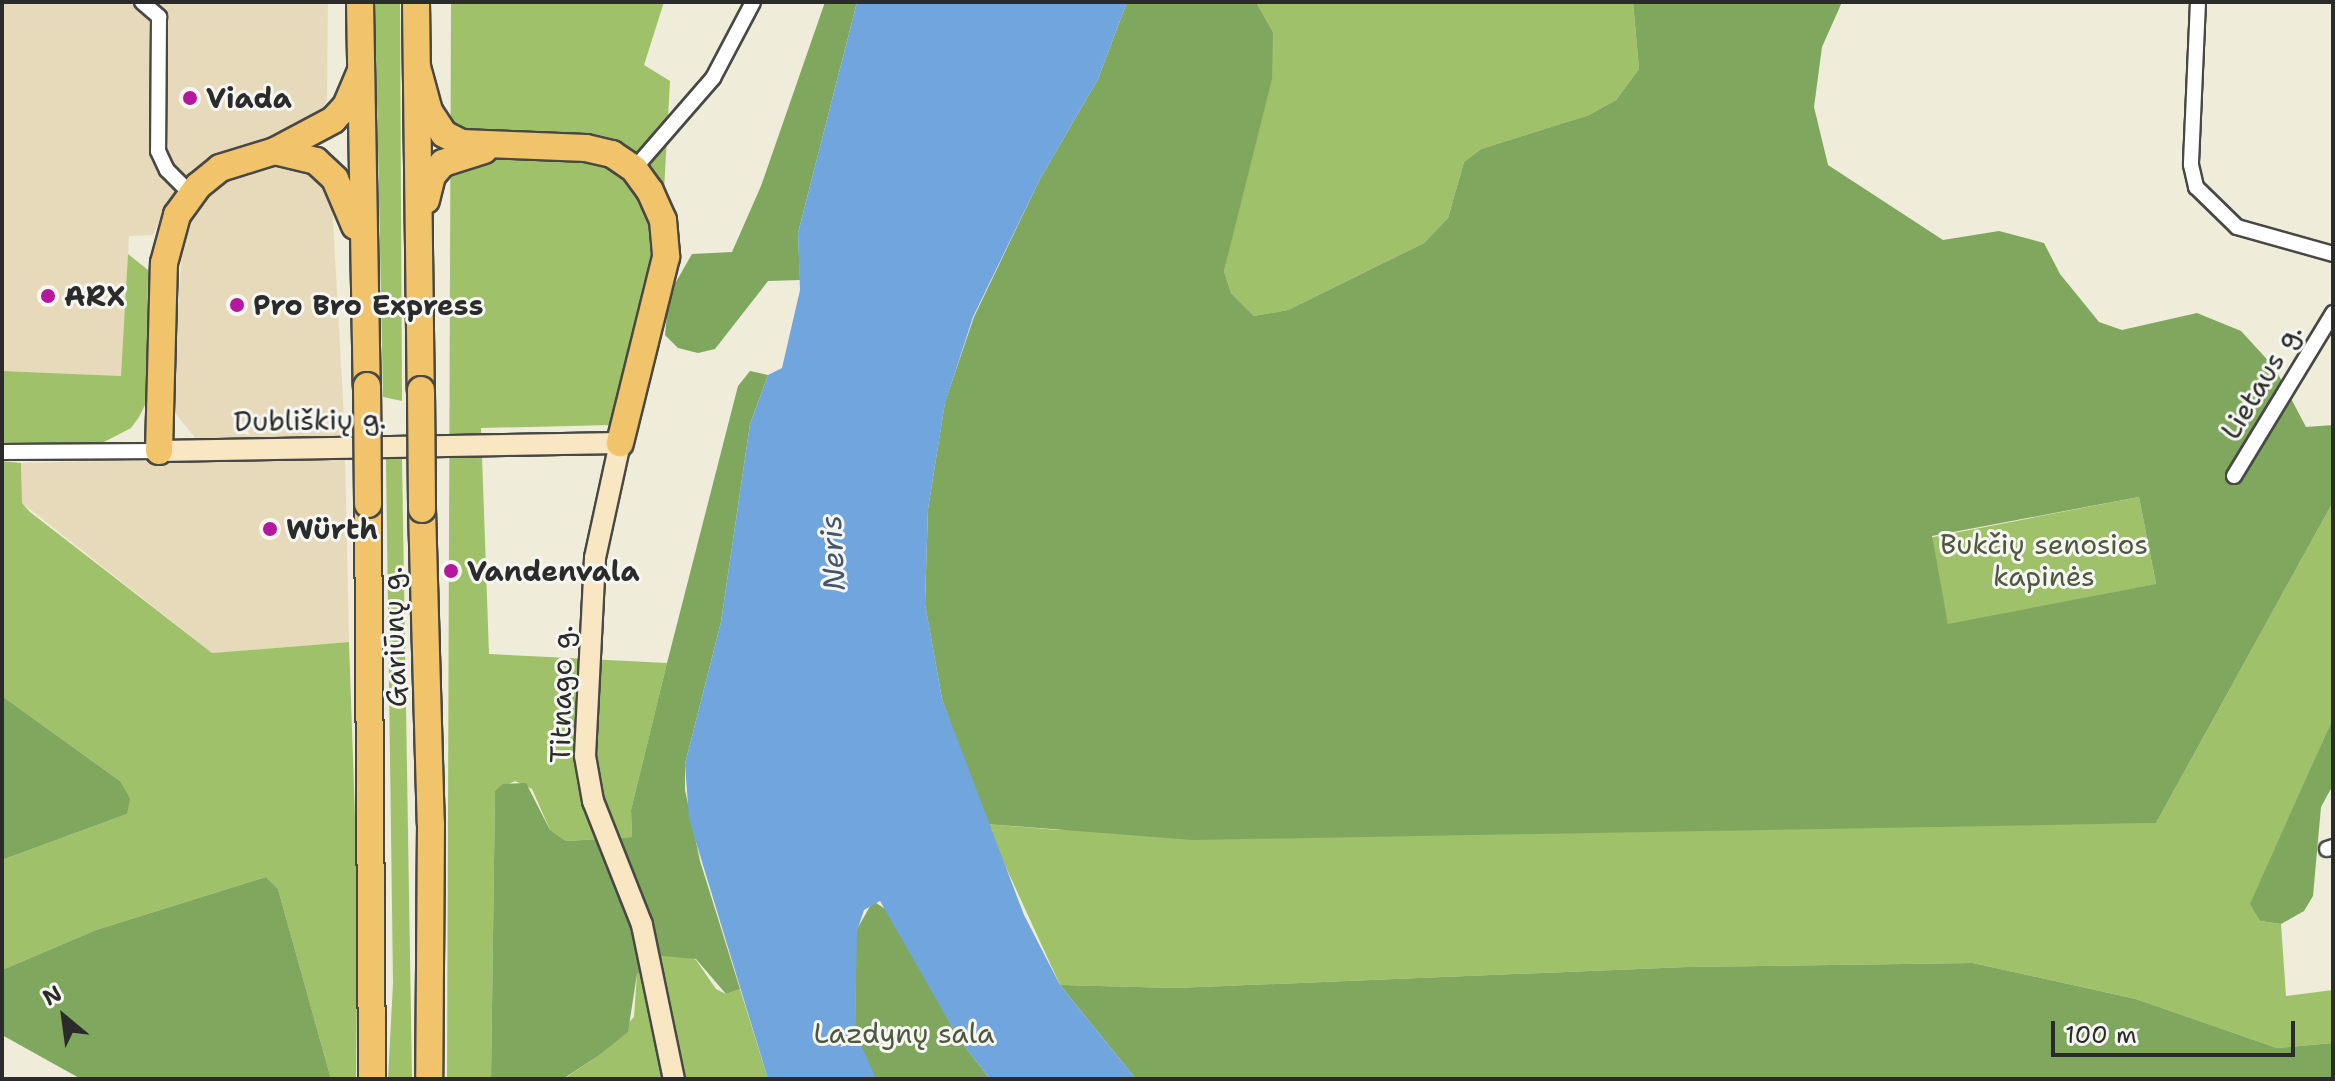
<!DOCTYPE html>
<html>
<head>
<meta charset="utf-8">
<style>
	body { margin:0 }
	#map { position:relative; width:2335px; height:1081px; overflow:hidden; background:#efecd9; font-family:"Shantell Sans",sans-serif }
	div>[style] { position:absolute }
	.built>* { inset:0; background:#e7daba }
	.green>* { inset:0; background:#9fc16a; transform-origin:0 0 }
	.forest>* { inset:0; background:#7fa75e }
	.water>* { inset:0; background:#71a5de }
	.roads { filter:drop-shadow(2px 0 #484845) drop-shadow(-2px 0 #484845) drop-shadow(0 2px #484845) drop-shadow(0 -2px #484845) }
	.street>* { height:14px; margin:-7px; padding:0 7px; transform-origin:7px; border-radius:7px; background:#fff }
	.secondary>* { height:20px; margin:-10px; padding:0 10px; transform-origin:10px; border-radius:10px; background:#f9e7c3 }
	.highway>* { height:26px; margin:-13px; padding:0 13px; transform-origin:13px; border-radius:13px; background:#f1c36a }
	.bridges { filter:drop-shadow(2px 0 #484845) drop-shadow(-2px 0 #484845) drop-shadow(0 2px #484845) drop-shadow(0 -2px #484845) }
	.highway-bridge>* { height:26px; margin:-13px; padding:0 13px; transform-origin:13px; border-radius:13px; background:#f1c36a }
	.dots>* { width:22px; height:22px; translate:-50% -50%; box-sizing:border-box; border:4px solid #f6f6f2; border-radius:50% }
	span { translate:-50% -50%; white-space:nowrap; text-align:center; line-height:1.15; -webkit-text-stroke:6px #f6f6f2; paint-order:stroke }
	.poi-label { font-size:28px; color:#2b2b2b; font-weight:700 }
	.left { translate:0 -50%; text-align:left }
	.street-label { font-size:28px; color:#2b2b2b }
	.park-label { font-size:28px; color:#4e583e }
	.water-label { font-size:30px; color:#44566a; font-style:italic }
	.frame { position:absolute; inset:0; border:4px solid #2b2b2b; pointer-events:none }
	.north { position:absolute; left:24px; top:977px; width:80px; height:80px; -webkit-text-stroke:6px #f6f6f2; paint-order:stroke; rotate:331deg; font-size:22px; font-weight:700; line-height:32px; text-align:center; color:#2b2b2b }
	.north::after { content:''; display:block; margin:auto; width:28px; height:36px; background:#2b2b2b; clip-path:polygon(50% 0,100% 100%,50% 72%,0 100%) }
	.scale { position:absolute; left:2051px; top:1021px; width:244px; height:36px; box-sizing:border-box; border:4px solid #2b2b2b; border-top:0; padding-left:10px; font-size:24px; line-height:28px; white-space:nowrap; color:#2b2b2b; -webkit-text-stroke:6px #f6f6f2; paint-order:stroke }
</style>
</head>
<body>
<div id="map">
	<div class="built">
		<div style="clip-path:polygon(2px 2px,328px 2px,327px 100px,323px 108px,288px 130px,190px 174px,167px 203px,153px 235px,129px 236px,122px 376px,2px 371px)"></div>
		<div style="clip-path:polygon(284px 161px,309px 168px,331px 185px,345px 436px,196px 439px,175px 413px,173px 394px,183px 229px,201px 199px,220px 182px)"></div>
		<div style="clip-path:polygon(345px 456px,349px 642px,212px 653px,22px 503px,21px 463px)"></div>
	</div>
	<div class="green">
		<div style="clip-path:polygon(375px 2px,400px 2px,402px 401px,383px 397px)"></div>
		<div style="clip-path:polygon(451px 2px,664px 2px,644px 65px,670px 81px,661px 246px,613px 425px,481px 428px,489px 654px,667px 663px,631px 810px,632px 837px,566px 841px,550px 830px,532px 789px,515px 781px,495px 791px,491px 1079px,447px 1079px)"></div>
		<div style="clip-path:polygon(1256px 2px,1633px 2px,1639px 69px,1616px 100px,1589px 115px,1481px 149px,1464px 162px,1448px 218px,1424px 243px,1288px 310px,1254px 316px,1231px 293px,1224px 271px,1273px 32px)"></div>
		<div style="clip-path:polygon(128px 254px,148px 270px,147px 401px,139px 417px,131px 428px,104px 442px,31px 447px,2px 443px,2px 371px,121px 376px)"></div>
		<div style="clip-path:polygon(386px 459px,402px 459px,412px 1079px,388px 1079px,393px 983px)"></div>
		<div style="clip-path:polygon(2px 461px,21px 463px,22px 503px,30px 512px,212px 653px,349px 642px,358px 904px,356px 1079px,331px 1079px,278px 889px,266px 877px,96px 930px,2px 970px,2px 860px,127px 814px,120px 781px,2px 696px)"></div>
		<div style="left:2139px;top:497px;width:89px;height:212px;rotate:79deg"></div>
		<div style="clip-path:polygon(2333px 502px,2333px 718px,2251px 904px,2260px 921px,2281px 924px,2286px 996px,2333px 990px,2333px 1043px,2277px 1048px,2136px 999px,1973px 963px,1687px 967px,1176px 988px,1060px 985px,986px 824px,1058px 830px,2156px 823px)"></div>
		<div style="clip-path:polygon(682px 954px,696px 960px,716px 989px,726px 994px,740px 989px,768px 1079px,564px 1079px,595px 1058px,634px 1017px,637px 974px,663px 956px)"></div>
	</div>
	<div class="forest">
		<div style="clip-path:polygon(825px 2px,857px 2px,798px 233px,800px 280px,768px 281px,715px 349px,698px 353px,678px 348px,665px 335px,669px 294px,692px 254px,732px 252px,761px 186px)"></div>
		<div style="clip-path:polygon(evenodd,1127px 2px,1256px 2px,1273px 32px,1272px 79px,1224px 271px,1231px 293px,1254px 316px,1288px 310px,1424px 243px,1448px 218px,1464px 162px,1481px 149px,1589px 115px,1616px 100px,1639px 69px,1633px 2px,1842px 2px,1822px 47px,1814px 107px,1828px 165px,1943px 240px,1999px 231px,2044px 243px,2060px 274px,2099px 322px,2122px 330px,2197px 313px,2241px 331px,2275px 368px,2306px 427px,2333px 425px,2333px 502px,2156px 823px,1193px 840px,986px 824px,942px 699px,925px 604px,928px 509px,945px 402px,974px 317px,1040px 179px,1098px 79px,1127px 2px,2139px 497px,2156px 584px,1948px 624px,1932px 536px,2139px 497px)"></div>
		<div style="clip-path:polygon(750px 371px,768px 375px,750px 424px,721px 622px,685px 764px,685px 790px,700px 861px,740px 989px,726px 994px,696px 959px,663px 956px,637px 974px,628px 1032px,595px 1058px,563px 1079px,491px 1079px,495px 791px,503px 784px,526px 783px,550px 830px,566px 841px,632px 837px,631px 810px,667px 663px,738px 386px)"></div>
		<div style="clip-path:polygon(2px 696px,120px 781px,130px 799px,127px 814px,2px 860px)"></div>
		<div style="clip-path:polygon(2333px 718px,2333px 785px,2321px 807px,2313px 896px,2304px 911px,2281px 924px,2260px 921px,2250px 904px)"></div>
		<div style="clip-path:polygon(266px 877px,278px 889px,331px 1079px,81px 1079px,2px 1035px,2px 970px,96px 930px)"></div>
		<div style="clip-path:polygon(873px 901px,887px 910px,959px 1039px,990px 1079px,876px 1079px,869px 1069px,855px 1031px,856px 931px)"></div>
		<div style="clip-path:polygon(1973px 963px,2136px 999px,2277px 1048px,2333px 1043px,2333px 1079px,1136px 1079px,1060px 985px,1176px 988px,1687px 967px)"></div>
	</div>
	<div class="water">
		<div style="clip-path:polygon(857px 2px,1127px 2px,1098px 79px,1040px 179px,973px 317px,945px 403px,928px 509px,925px 603px,942px 699px,1024px 915px,1060px 985px,1136px 1079px,990px 1079px,959px 1039px,880px 901px,864px 910px,857px 931px,855px 1031px,876px 1079px,768px 1079px,689px 819px,685px 764px,721px 622px,750px 424px,768px 375px,782px 368px,800px 290px,798px 233px)"></div>
	</div>
	<div class="roads">
		<div class="street">
			<div style="left:142px;top:2px;width:23px;rotate:41deg"></div>
			<div style="left:159px;top:17px;width:134px;rotate:90.4deg"></div>
			<div style="left:158px;top:151px;width:21px;rotate:65deg"></div>
			<div style="left:167px;top:170px;width:34px;rotate:45deg"></div>
			<div style="left:2198px;top:2px;width:163px;rotate:92.5deg"></div>
			<div style="left:2191px;top:165px;width:23px;rotate:77deg"></div>
			<div style="left:2196px;top:187px;width:57px;rotate:44.3deg"></div>
			<div style="left:2237px;top:227px;width:100px;rotate:15.7deg"></div>
			<div style="left:634px;top:169px;width:121px;rotate:-49deg"></div>
			<div style="left:713px;top:78px;width:86px;rotate:-62.2deg"></div>
			<div style="left:2px;top:452px;width:157px;rotate:-0.4deg"></div>
			<div style="left:2234px;top:476px;width:191px;rotate:-58.7deg"></div>
			<div style="left:2327px;top:849px;width:6px;rotate:-18deg"></div>
		</div>
		<div class="secondary">
			<div style="left:159px;top:451px;width:461px;rotate:-1deg"></div>
			<div style="left:620px;top:443px;width:118px;rotate:102.3deg"></div>
			<div style="left:595px;top:558px;width:198px;rotate:92.9deg"></div>
			<div style="left:585px;top:756px;width:46px;rotate:79.9deg"></div>
			<div style="left:593px;top:801px;width:133px;rotate:68.4deg"></div>
			<div style="left:642px;top:925px;width:157px;rotate:78.3deg"></div>
		</div>
		<div class="highway">
			<div style="left:360px;top:2px;width:384px;rotate:89deg"></div>
			<div style="left:416px;top:2px;width:388px;rotate:89.3deg"></div>
			<div style="left:417px;top:67px;width:46px;rotate:74.7deg"></div>
			<div style="left:429px;top:111px;width:27px;rotate:57deg"></div>
			<div style="left:444px;top:134px;width:20px;rotate:27deg"></div>
			<div style="left:462px;top:143px;width:124px;rotate:2.3deg"></div>
			<div style="left:586px;top:148px;width:27px;rotate:13deg"></div>
			<div style="left:612px;top:154px;width:27px;rotate:34deg"></div>
			<div style="left:634px;top:169px;width:27px;rotate:54deg"></div>
			<div style="left:650px;top:191px;width:32px;rotate:66deg"></div>
			<div style="left:663px;top:220px;width:37px;rotate:85deg"></div>
			<div style="left:666px;top:257px;width:192px;rotate:103.9deg"></div>
			<div style="left:275px;top:151px;width:42px;rotate:13.7deg"></div>
			<div style="left:316px;top:161px;width:26px;rotate:43deg"></div>
			<div style="left:335px;top:179px;width:51px;rotate:66.9deg"></div>
			<div style="left:426px;top:200px;width:25px;rotate:-76deg"></div>
			<div style="left:432px;top:176px;width:17px;rotate:-50deg"></div>
			<div style="left:443px;top:163px;width:43px;rotate:-17.6deg"></div>
			<div style="left:159px;top:451px;width:188px;rotate:-88.5deg"></div>
			<div style="left:164px;top:263px;width:50px;rotate:-74.8deg"></div>
			<div style="left:177px;top:215px;width:36px;rotate:-54deg"></div>
			<div style="left:198px;top:186px;width:28px;rotate:-39deg"></div>
			<div style="left:220px;top:168px;width:58px;rotate:-17.2deg"></div>
			<div style="left:275px;top:151px;width:66px;rotate:-28.1deg"></div>
			<div style="left:333px;top:120px;width:19px;rotate:-47deg"></div>
			<div style="left:346px;top:106px;width:38px;rotate:-67deg"></div>
			<div style="left:368px;top:504px;width:575px;rotate:89.6deg"></div>
			<div style="left:422px;top:509px;width:315px;rotate:88.4deg"></div>
			<div style="left:431px;top:824px;width:255px;rotate:90.4deg"></div>
		</div>
	</div>
	<div class="bridges">
		<div class="highway-bridge">
			<div style="left:367px;top:386px;width:118px;rotate:89.5deg"></div>
			<div style="left:421px;top:390px;width:119px;rotate:89.5deg"></div>
		</div>
	</div>
	<div class="dots">
		<div style="left:190px;top:98px;background:#b5179e"></div>
		<div style="left:48px;top:296px;background:#b5179e"></div>
		<div style="left:237px;top:305px;background:#b5179e"></div>
		<div style="left:270px;top:529px;background:#b5179e"></div>
		<div style="left:451px;top:571px;background:#b5179e"></div>
	</div>
	<div class="poi-label">
		<span class="left" style="left:206px;top:98px">Viada</span>
		<span class="left" style="left:64px;top:296px">ARX</span>
		<span class="left" style="left:253px;top:305px">Pro Bro Express</span>
		<span class="left" style="left:286px;top:529px">Würth</span>
		<span class="left" style="left:467px;top:571px">Vandenvala</span>
	</div>
	<div class="street-label">
		<span style="left:2261px;top:381px;rotate:-59deg">Lietaus g.</span>
		<span style="left:310px;top:420px;rotate:-1deg">Dubliškių g.</span>
		<span style="left:394px;top:637px;rotate:-92deg">Gariūnų g.</span>
		<span style="left:561px;top:694px;rotate:-89deg">Titnago g.</span>
	</div>
	<div class="park-label">
		<span style="left:2044px;top:560px">Bukčių senosios<br>kapinės</span>
		<span style="left:904px;top:1033px">Lazdynų sala</span>
	</div>
	<div class="water-label">
		<span style="left:833px;top:553px;rotate:-93deg">Neris</span>
	</div>
	<div class="frame"></div>
	<div class="north">N</div>
	<div class="scale">100 m</div>
</div>
</body>
</html>
